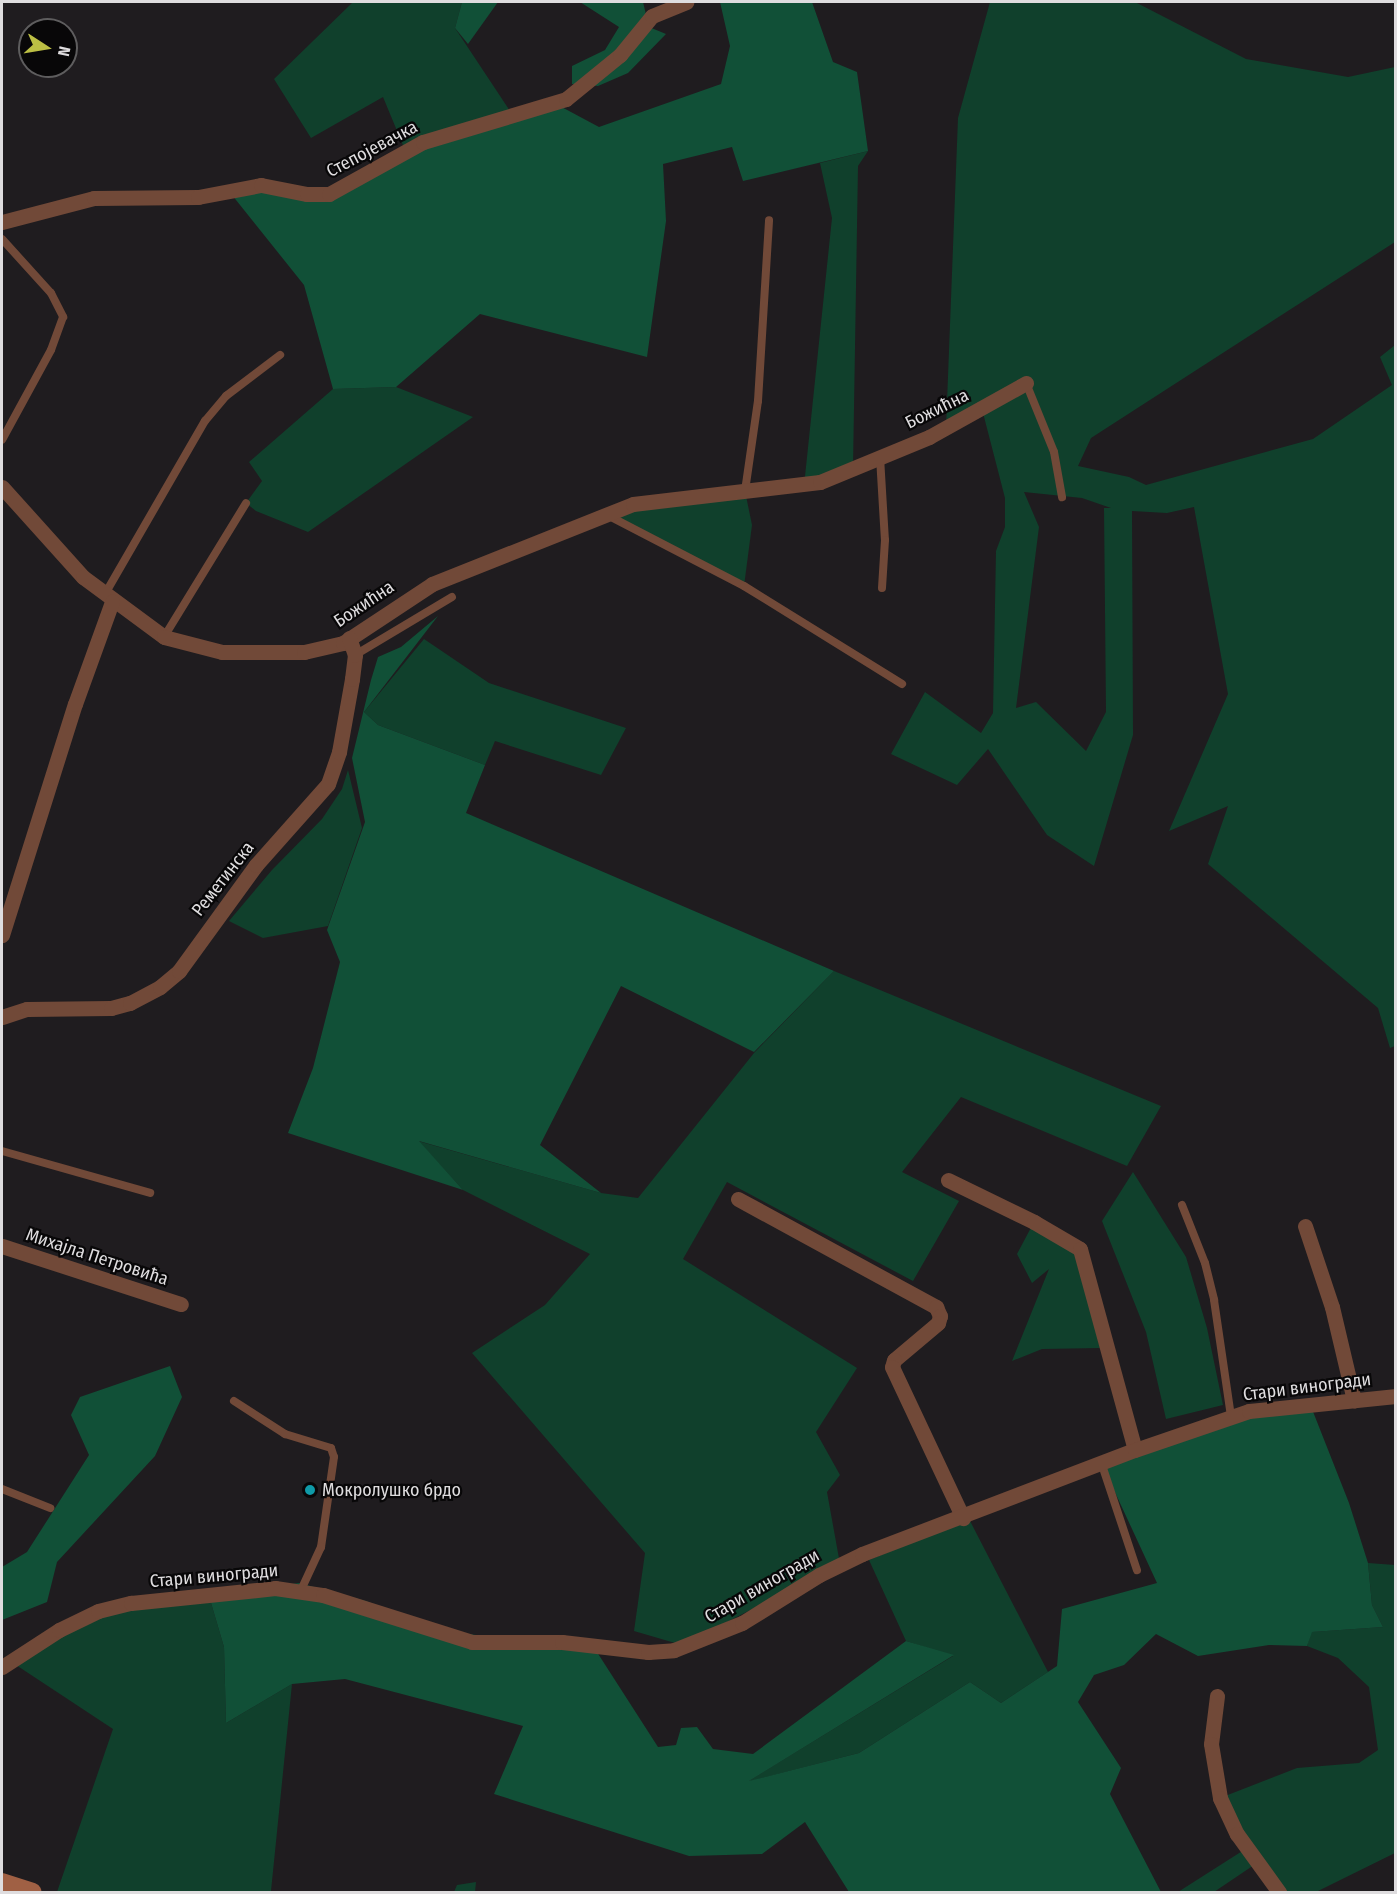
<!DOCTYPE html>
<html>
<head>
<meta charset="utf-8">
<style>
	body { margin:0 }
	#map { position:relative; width:1397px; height:1894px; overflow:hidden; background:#1f1c1f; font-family:"Fira Sans Condensed",sans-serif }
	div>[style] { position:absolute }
	.green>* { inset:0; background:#10402c }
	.forest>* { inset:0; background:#115037 }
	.lane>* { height:8px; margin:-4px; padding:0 4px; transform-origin:4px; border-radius:4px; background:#714938 }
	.street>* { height:15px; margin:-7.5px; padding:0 7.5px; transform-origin:7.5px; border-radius:7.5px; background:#714938 }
	.secondary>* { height:18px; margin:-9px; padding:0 9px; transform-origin:9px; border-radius:9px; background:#a06044 }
	.dots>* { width:16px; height:16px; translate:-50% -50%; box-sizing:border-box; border:3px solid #080708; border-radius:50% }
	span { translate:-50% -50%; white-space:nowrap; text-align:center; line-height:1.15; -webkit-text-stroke:4.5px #080708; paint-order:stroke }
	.street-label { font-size:18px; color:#dfdddf }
	.poi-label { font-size:18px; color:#dfdddf }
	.left { translate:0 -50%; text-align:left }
	.frame { position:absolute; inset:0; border:3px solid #dfdddf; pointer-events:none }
	.north { position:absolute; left:18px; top:18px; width:60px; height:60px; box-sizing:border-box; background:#080708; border:2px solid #5e5d5e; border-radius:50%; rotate:102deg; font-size:16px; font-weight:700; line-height:24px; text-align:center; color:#dfdddf }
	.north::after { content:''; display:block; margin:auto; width:21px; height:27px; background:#bcbf44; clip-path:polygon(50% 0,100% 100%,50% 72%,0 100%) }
</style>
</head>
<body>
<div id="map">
	<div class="green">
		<div style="clip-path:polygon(353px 2px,462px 2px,455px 28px,514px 117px,405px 150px,383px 97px,311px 138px,274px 79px)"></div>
		<div style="clip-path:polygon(evenodd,990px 2px,1135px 2px,1246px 59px,1348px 77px,1395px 67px,1395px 242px,1091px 438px,1078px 466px,1129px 477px,1146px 485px,1313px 439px,1392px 385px,1380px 357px,1395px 345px,1395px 1046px,1390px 1048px,1378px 1008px,1208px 864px,1228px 806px,1169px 831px,1228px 694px,1194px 507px,1167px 513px,1132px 511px,1133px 735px,1094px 866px,1047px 835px,988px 749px,957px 785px,891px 754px,925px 692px,981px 733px,993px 713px,996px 551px,1005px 527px,1005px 498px,982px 409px,946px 428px,958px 118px,990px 2px,1024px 492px,1082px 498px,1111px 508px,1104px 508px,1106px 712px,1086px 751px,1036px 702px,1016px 708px,1039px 527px,1024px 492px)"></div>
		<div style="clip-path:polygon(868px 151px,858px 166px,853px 468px,804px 486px,832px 218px,820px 163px)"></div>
		<div style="clip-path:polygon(396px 387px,473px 417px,308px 532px,256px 511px,246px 503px,262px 481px,249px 462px,333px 389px)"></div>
		<div style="clip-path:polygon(745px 491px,752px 525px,744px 586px,609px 516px,633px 504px)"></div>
		<div style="clip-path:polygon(424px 639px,489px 683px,626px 728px,601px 775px,495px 741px,485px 765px,378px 725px,364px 712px)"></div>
		<div style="clip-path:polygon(348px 770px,362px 828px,328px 926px,263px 938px,229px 921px,272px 870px,322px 819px,342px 789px)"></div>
		<div style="clip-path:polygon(834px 971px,1161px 1106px,1127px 1166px,961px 1097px,902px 1172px,959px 1201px,913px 1281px,727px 1182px,683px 1259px,857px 1368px,816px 1432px,840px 1475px,827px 1492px,840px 1564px,721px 1625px,675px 1643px,634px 1631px,645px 1553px,472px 1353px,545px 1305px,590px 1254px,463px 1190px,418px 1141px,601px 1193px,638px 1198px,754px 1053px)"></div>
		<div style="clip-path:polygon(1133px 1172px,1186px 1257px,1207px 1328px,1223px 1405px,1166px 1419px,1146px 1332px,1102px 1221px)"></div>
		<div style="clip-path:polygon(1034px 1222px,1075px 1245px,1100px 1348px,1042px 1349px,1012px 1361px,1049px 1269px,1032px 1283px,1017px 1254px)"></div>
		<div style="clip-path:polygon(969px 1519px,1048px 1672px,1001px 1703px,970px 1682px,859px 1753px,747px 1782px,953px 1656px,906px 1641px,869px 1560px)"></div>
		<div style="clip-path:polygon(1368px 1563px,1395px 1565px,1395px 1853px,1316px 1892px,1279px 1892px,1257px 1863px,1214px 1892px,1178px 1892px,1247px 1848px,1220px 1798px,1297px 1768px,1359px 1763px,1378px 1750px,1369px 1687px,1338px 1658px,1307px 1646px,1311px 1632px,1383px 1627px,1372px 1605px)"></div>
		<div style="clip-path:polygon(209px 1596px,224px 1647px,226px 1723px,292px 1684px,271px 1891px,315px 1892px,57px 1892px,113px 1729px,13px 1663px,94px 1617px)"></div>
		<div style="clip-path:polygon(476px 1882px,475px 1892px,454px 1892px,457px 1885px)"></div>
	</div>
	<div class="forest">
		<div style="clip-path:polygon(462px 2px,498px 2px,468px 44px,455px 28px)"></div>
		<div style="clip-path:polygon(580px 2px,643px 2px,649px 27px,666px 34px,628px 73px,598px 86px,572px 84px,572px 66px,605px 50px,619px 27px)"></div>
		<div style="clip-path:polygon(720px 2px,812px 2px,833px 62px,857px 72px,868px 151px,743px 181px,732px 147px,663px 164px,666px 221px,647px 357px,480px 314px,396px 387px,333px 389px,304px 285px,228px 190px,316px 196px,392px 157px,556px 104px,599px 127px,721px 84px,730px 46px)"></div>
		<div style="clip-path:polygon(438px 616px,364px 712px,378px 725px,485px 765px,466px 813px,834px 971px,754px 1052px,621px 986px,540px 1145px,601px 1193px,419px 1141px,463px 1190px,288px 1133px,313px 1068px,340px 962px,327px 930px,365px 822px,352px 758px,371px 680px,378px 657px,401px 647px)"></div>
		<div style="clip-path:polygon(170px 1366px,182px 1397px,155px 1456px,57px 1562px,47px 1602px,2px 1620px,2px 1567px,27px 1552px,89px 1455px,71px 1415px,80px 1397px)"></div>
		<div style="clip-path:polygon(1310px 1404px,1349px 1503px,1368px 1563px,1372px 1605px,1383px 1627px,1312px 1632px,1307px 1646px,1269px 1645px,1198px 1656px,1156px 1634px,1124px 1665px,1094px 1675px,1078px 1702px,1121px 1768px,1110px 1794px,1161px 1892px,849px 1892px,805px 1822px,762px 1854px,689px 1856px,494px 1794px,523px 1726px,345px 1679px,292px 1684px,226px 1723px,224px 1647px,209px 1596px,299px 1583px,366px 1601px,434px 1630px,595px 1649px,658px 1747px,676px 1745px,681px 1728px,697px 1727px,713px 1749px,753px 1754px,906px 1641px,954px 1655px,749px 1781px,859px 1753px,970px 1682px,1001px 1703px,1057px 1666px,1062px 1609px,1157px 1583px,1101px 1462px,1239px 1414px)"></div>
	</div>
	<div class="lane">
		<div style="left:2px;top:239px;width:73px;rotate:47.8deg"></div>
		<div style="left:51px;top:293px;width:27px;rotate:63deg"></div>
		<div style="left:63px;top:317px;width:35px;rotate:110deg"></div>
		<div style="left:51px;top:350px;width:102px;rotate:118.6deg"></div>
		<div style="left:1026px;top:383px;width:74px;rotate:67.9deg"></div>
		<div style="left:1054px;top:452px;width:46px;rotate:79.9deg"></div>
		<div style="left:880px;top:457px;width:83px;rotate:86.6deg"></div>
		<div style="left:885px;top:540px;width:48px;rotate:93.6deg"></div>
		<div style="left:745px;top:491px;width:91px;rotate:-81.8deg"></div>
		<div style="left:758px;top:401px;width:181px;rotate:-86.5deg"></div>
		<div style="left:609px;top:516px;width:152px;rotate:27.4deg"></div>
		<div style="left:744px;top:586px;width:186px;rotate:31.8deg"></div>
		<div style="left:105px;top:594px;width:200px;rotate:-60deg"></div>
		<div style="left:205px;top:421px;width:33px;rotate:-50deg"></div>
		<div style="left:226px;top:396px;width:68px;rotate:-37.2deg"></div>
		<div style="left:164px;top:637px;width:157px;rotate:-58.5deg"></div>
		<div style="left:355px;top:655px;width:113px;rotate:-30.9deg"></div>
		<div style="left:2px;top:1151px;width:154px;rotate:15.8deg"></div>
		<div style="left:1182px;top:1205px;width:62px;rotate:68.4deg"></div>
		<div style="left:1205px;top:1263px;width:38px;rotate:76deg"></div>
		<div style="left:1214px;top:1300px;width:117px;rotate:81.7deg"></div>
		<div style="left:234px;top:1401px;width:61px;rotate:32.9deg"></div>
		<div style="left:285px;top:1434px;width:48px;rotate:16.9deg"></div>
		<div style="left:331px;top:1448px;width:9px;rotate:72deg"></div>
		<div style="left:334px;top:1457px;width:91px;rotate:98.2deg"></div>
		<div style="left:321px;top:1547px;width:47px;rotate:114.9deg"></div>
		<div style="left:1101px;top:1462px;width:114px;rotate:71.6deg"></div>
		<div style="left:2px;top:1489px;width:52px;rotate:21.6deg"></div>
	</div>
	<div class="street">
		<div style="left:2px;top:222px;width:95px;rotate:-14.6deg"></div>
		<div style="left:94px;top:198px;width:104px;rotate:-0.6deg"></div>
		<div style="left:198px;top:197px;width:64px;rotate:-10.8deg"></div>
		<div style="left:261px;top:185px;width:47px;rotate:11.1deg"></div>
		<div style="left:307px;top:194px;width:22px"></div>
		<div style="left:329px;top:194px;width:107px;rotate:-29deg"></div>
		<div style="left:423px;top:142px;width:149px;rotate:-16.7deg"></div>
		<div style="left:566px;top:99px;width:70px;rotate:-39.2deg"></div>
		<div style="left:620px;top:55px;width:50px;rotate:-50.6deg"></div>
		<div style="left:652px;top:16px;width:37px;rotate:-22deg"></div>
		<div style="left:2px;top:487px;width:121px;rotate:48deg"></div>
		<div style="left:83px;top:577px;width:101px;rotate:36.5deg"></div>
		<div style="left:164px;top:637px;width:60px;rotate:14.5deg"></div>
		<div style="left:222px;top:652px;width:82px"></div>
		<div style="left:304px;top:652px;width:40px;rotate:-13deg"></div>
		<div style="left:343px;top:643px;width:107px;rotate:-33.5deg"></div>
		<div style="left:432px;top:584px;width:216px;rotate:-21.7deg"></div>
		<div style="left:633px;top:504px;width:188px;rotate:-6.7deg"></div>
		<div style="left:820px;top:482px;width:118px;rotate:-22.4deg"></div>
		<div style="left:929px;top:437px;width:111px;rotate:-29.1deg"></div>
		<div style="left:2px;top:935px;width:242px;rotate:-72.5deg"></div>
		<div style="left:75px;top:704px;width:109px;rotate:-70.1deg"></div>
		<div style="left:2px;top:1017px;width:26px;rotate:-18deg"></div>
		<div style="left:27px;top:1009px;width:84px;rotate:-0.7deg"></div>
		<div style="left:111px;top:1008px;width:20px;rotate:-15deg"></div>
		<div style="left:130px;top:1003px;width:34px;rotate:-28deg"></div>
		<div style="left:160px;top:987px;width:25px;rotate:-40deg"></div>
		<div style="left:179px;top:971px;width:131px;rotate:-54deg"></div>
		<div style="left:256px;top:865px;width:108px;rotate:-48.4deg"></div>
		<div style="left:328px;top:784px;width:34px;rotate:-71deg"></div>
		<div style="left:339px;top:752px;width:74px;rotate:-79.9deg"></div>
		<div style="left:352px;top:679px;width:24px;rotate:-83deg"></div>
		<div style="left:355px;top:655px;width:18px;rotate:-109deg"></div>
		<div style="left:948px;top:1180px;width:96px;rotate:26deg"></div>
		<div style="left:1034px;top:1222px;width:53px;rotate:30.4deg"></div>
		<div style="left:1080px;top:1249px;width:208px;rotate:74.7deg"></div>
		<div style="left:738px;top:1199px;width:226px;rotate:28.6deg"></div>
		<div style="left:936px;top:1307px;width:10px;rotate:66deg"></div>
		<div style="left:940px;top:1316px;width:7px;rotate:106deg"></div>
		<div style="left:938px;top:1323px;width:57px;rotate:139.9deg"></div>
		<div style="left:894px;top:1360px;width:7px;rotate:106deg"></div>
		<div style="left:892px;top:1367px;width:167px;rotate:64.8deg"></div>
		<div style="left:1305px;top:1226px;width:85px;rotate:71.6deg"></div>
		<div style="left:1332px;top:1307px;width:96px;rotate:76.7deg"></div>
		<div style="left:2px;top:1246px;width:188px;rotate:18deg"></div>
		<div style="left:2px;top:1667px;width:68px;rotate:-33deg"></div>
		<div style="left:59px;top:1630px;width:43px;rotate:-26deg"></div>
		<div style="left:98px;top:1611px;width:34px;rotate:-14deg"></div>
		<div style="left:131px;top:1603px;width:145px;rotate:-5.9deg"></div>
		<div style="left:275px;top:1588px;width:49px;rotate:8.3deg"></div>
		<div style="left:323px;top:1595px;width:156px;rotate:17.5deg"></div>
		<div style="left:472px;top:1642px;width:90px"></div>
		<div style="left:562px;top:1642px;width:87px;rotate:6.6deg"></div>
		<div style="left:648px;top:1652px;width:26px;rotate:-4deg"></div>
		<div style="left:674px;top:1650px;width:73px;rotate:-21.7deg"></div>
		<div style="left:742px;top:1623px;width:91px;rotate:-31.9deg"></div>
		<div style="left:819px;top:1575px;width:48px;rotate:-26deg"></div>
		<div style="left:862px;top:1554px;width:292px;rotate:-20.9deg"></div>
		<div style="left:1135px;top:1450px;width:120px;rotate:-18.9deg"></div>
		<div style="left:1249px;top:1411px;width:148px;rotate:-5.8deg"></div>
		<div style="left:1217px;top:1696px;width:48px;rotate:97.1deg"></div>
		<div style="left:1211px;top:1744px;width:55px;rotate:80.5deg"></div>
		<div style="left:1220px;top:1798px;width:40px;rotate:65deg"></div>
		<div style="left:1237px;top:1834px;width:72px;rotate:54.1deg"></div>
	</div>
	<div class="secondary">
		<div style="left:2px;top:1882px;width:32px;rotate:18deg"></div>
	</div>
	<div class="dots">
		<div style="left:310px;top:1490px;background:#0f9aa8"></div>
	</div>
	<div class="street-label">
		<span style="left:372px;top:149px;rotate:-28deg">Степојевачка</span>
		<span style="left:937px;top:409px;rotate:-26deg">Божићна</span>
		<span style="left:364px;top:604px;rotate:-34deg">Божићна</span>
		<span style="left:223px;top:879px;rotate:-52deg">Реметинска</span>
		<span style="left:97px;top:1257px;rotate:18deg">Михајла Петровића</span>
		<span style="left:1307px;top:1387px;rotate:-7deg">Стари виногради</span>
		<span style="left:214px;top:1576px;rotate:-5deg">Стари виногради</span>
		<span style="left:762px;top:1586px;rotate:-30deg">Стари виногради</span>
	</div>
	<div class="poi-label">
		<span class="left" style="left:322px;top:1490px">Мокролушко брдо</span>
	</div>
	<div class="frame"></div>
	<div class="north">N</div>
</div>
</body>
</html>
